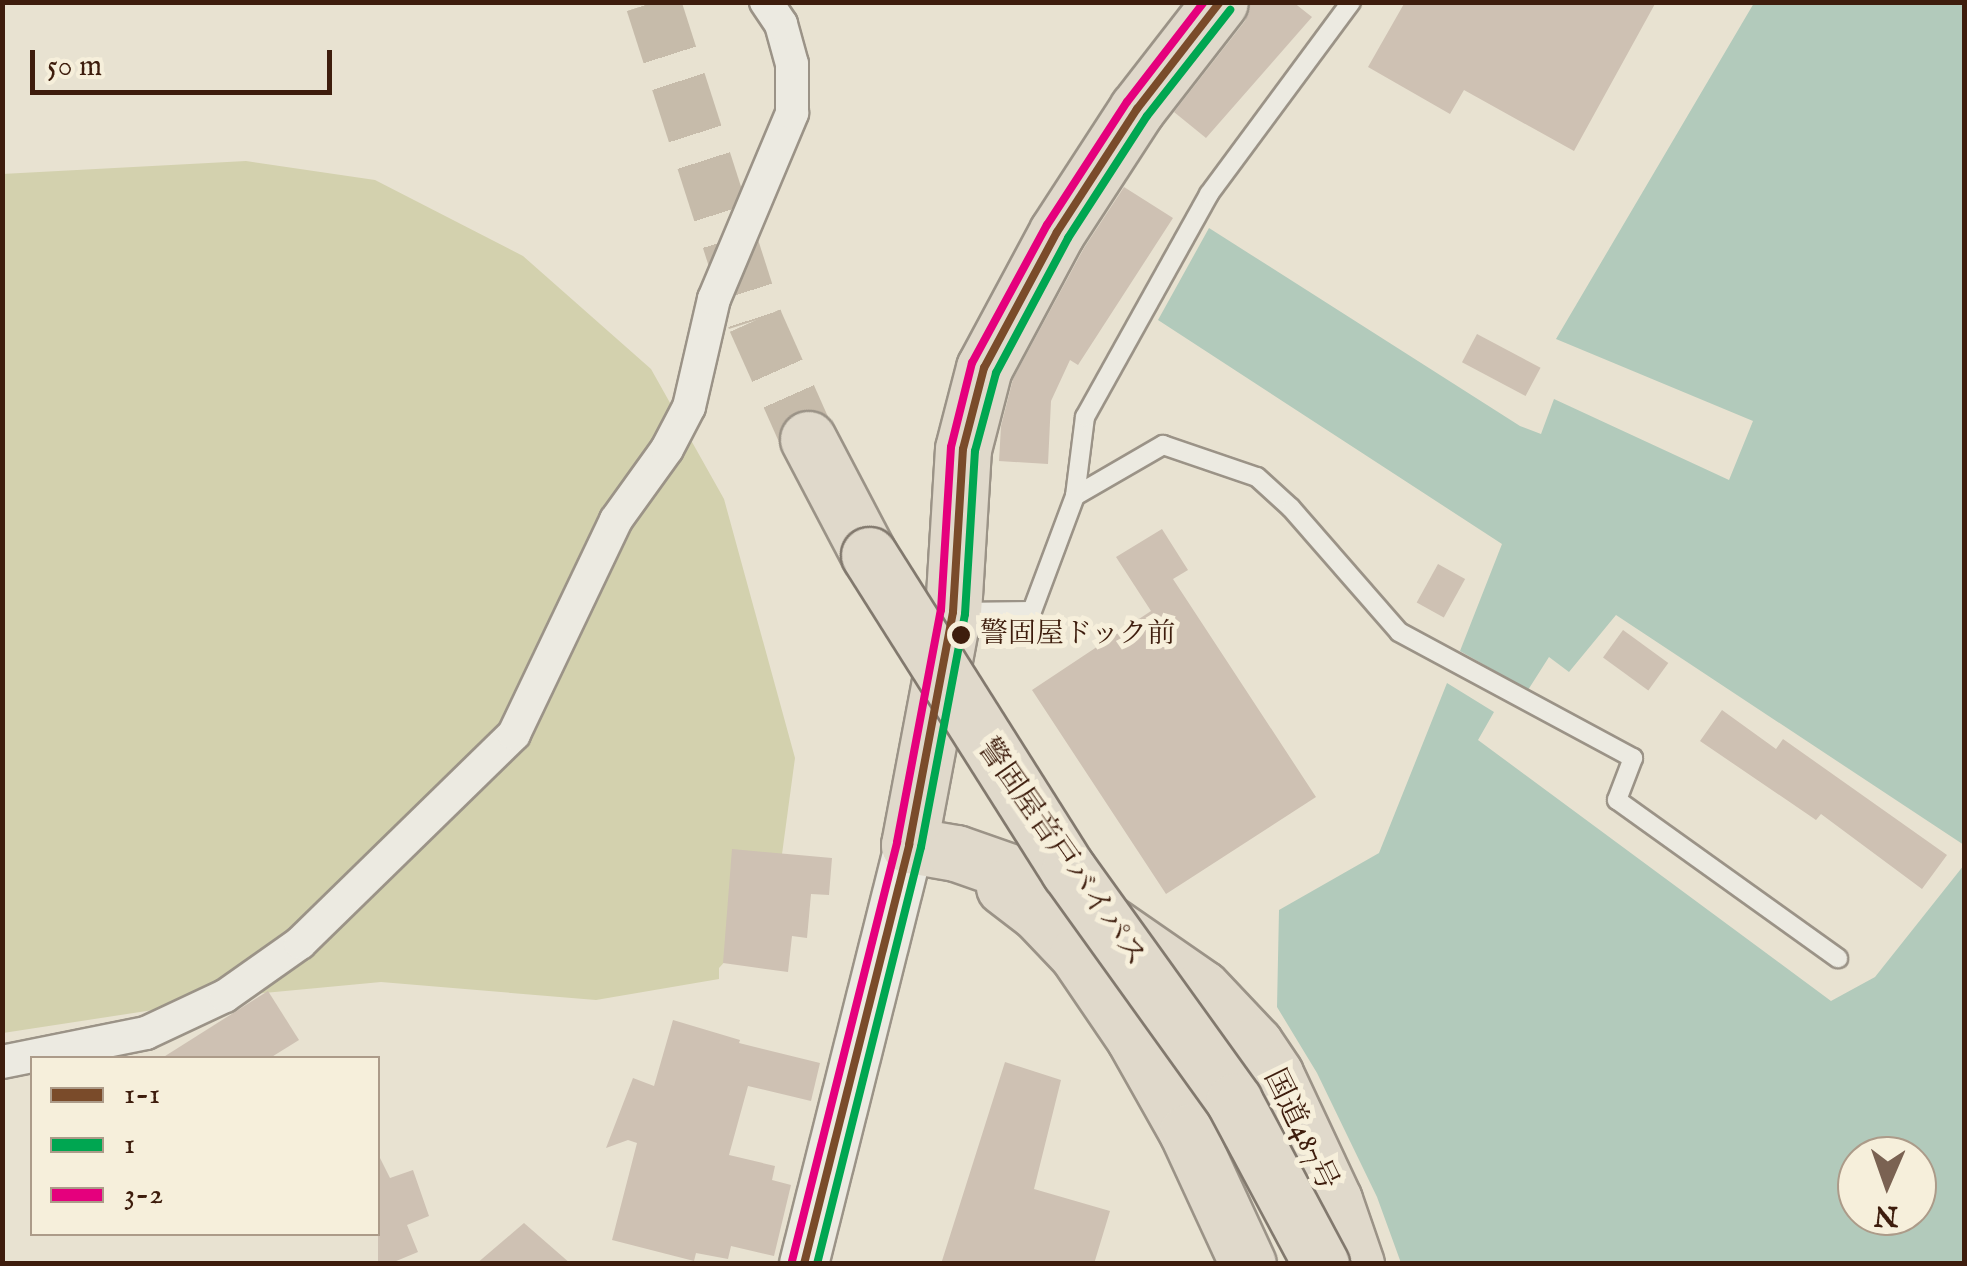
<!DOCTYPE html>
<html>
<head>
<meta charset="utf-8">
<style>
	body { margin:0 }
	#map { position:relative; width:1967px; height:1266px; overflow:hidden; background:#e8e2d1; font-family:"IM FELL English","Noto Serif JP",serif }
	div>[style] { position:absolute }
	.green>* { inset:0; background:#d3d1ae }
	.water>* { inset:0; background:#b2cabb }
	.building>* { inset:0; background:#cec1b3; transform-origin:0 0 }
	.highway-tunnel>* { height:55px; margin-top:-27.5px; transform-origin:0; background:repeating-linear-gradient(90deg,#c6bbaa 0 55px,transparent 0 83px) }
	.roads { filter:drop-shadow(2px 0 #9b9387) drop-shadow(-2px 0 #9b9387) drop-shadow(0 2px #9b9387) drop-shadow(0 -2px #9b9387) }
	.lane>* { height:18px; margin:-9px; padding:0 9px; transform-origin:9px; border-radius:9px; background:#eceae1 }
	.street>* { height:32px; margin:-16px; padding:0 16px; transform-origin:16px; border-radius:16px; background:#eceae1 }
	.secondary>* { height:48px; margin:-24px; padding:0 24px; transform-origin:24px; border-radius:24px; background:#eceae1 }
	.highway>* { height:55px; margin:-27.5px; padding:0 27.5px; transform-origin:27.5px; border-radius:27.5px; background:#e0d9cb }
	.bridges { filter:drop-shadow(2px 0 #82796e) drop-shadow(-2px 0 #82796e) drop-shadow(0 2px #82796e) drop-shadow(0 -2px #82796e) }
	.highway-bridge>* { height:55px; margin:-27.5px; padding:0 27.5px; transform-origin:27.5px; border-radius:27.5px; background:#e0d9cb }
	.bus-1>* { height:8px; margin:-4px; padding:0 4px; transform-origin:4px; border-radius:4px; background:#7a4b2a }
	.bus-2>* { height:8px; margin:-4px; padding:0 4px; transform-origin:4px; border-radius:4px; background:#00a651 }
	.bus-3>* { height:8px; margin:-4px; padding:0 4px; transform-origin:4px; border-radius:4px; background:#e5007d }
	.dots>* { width:28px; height:28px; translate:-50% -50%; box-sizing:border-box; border:5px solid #f6efdb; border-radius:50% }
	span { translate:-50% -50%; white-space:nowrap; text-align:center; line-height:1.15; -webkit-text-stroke:10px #f6efdb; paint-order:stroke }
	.bus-label { font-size:28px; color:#3e1d0d }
	.left { translate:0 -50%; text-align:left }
	.street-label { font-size:30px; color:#3e1d0d }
	.frame { position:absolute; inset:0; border:5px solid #3e1d0d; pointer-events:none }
	.legend { position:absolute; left:30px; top:1056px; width:350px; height:180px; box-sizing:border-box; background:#f6efdb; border:2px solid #ac9b89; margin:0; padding:12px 18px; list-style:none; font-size:30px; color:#3e1d0d }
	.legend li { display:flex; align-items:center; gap:20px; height:50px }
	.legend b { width:50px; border:2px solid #ac9b89 }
	.north { position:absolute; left:1837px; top:1136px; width:100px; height:100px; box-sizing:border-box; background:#f6efdb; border:2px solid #ac9b89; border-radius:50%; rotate:182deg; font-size:28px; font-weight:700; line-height:40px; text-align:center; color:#3e1d0d }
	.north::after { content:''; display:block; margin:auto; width:35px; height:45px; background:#7a6252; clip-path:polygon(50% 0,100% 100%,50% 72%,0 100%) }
	.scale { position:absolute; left:30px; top:50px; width:302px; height:45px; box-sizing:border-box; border:5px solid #3e1d0d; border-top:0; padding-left:12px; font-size:30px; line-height:35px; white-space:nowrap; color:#3e1d0d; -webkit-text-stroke:8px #f6efdb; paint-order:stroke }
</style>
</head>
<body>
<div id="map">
	<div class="green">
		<div style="clip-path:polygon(246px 161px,375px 180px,523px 256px,651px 369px,724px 499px,795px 758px,775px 906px,719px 968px,719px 979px,596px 1000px,381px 982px,264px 993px,3px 1033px,2px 174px)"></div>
	</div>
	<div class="water">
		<div style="clip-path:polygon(1754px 3px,1964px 3px,1964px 845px,1616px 615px,1569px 672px,1549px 657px,1528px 690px,1460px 651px,1502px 544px,1158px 320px,1209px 228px,1520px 426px,1541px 434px,1554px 399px,1729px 480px,1753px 421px,1556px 339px)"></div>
		<div style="clip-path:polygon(evenodd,1447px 683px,1494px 712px,1478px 740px,1831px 1001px,1875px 977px,1964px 865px,1964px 1263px,1401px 1263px,1377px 1197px,1317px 1073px,1277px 1007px,1279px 910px,1379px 853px,1447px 683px,1857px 1156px,1917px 1156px,1917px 1216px,1857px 1216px,1857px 1156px)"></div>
	</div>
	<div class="building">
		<div style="clip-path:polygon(1251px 2px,1293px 2px,1312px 17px,1206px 138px,1174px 112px,1245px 21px)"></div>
		<div style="clip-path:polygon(1405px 2px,1656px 2px,1574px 151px,1464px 90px,1450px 114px,1368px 67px)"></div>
		<div style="clip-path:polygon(1124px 187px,1173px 218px,1078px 365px,1070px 360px,1051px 401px,1048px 464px,999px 461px,1001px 426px,1013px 379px,1084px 248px)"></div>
		<div style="left:1477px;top:334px;width:72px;height:32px;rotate:28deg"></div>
		<div style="clip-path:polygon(1162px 529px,1188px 570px,1173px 579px,1316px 797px,1166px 894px,1032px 690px,1151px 611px,1116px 557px)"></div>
		<div style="left:1438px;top:564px;width:31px;height:44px;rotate:29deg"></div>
		<div style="left:1623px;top:630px;width:56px;height:34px;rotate:36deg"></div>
		<div style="clip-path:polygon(1722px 710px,1776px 749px,1783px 739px,1947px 855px,1922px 889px,1821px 814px,1816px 820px,1700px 741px)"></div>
		<div style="clip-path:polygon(732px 849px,832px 858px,829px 895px,811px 894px,807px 938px,792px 936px,788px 972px,723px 963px)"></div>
		<div style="clip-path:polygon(268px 991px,299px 1040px,270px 1058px,162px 1058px)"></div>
		<div style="clip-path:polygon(673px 1020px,740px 1040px,739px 1043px,820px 1063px,811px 1101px,748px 1086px,729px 1155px,775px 1166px,772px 1180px,791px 1185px,774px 1256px,731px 1246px,728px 1259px,696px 1253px,694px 1261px,612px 1240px,637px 1143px,628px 1140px,606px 1148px,633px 1078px,654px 1086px)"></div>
		<div style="clip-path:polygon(1005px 1062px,1061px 1080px,1034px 1189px,1110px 1211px,1094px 1264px,941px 1264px)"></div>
		<div style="clip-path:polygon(378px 1154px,390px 1178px,413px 1170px,429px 1216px,407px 1225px,418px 1252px,389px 1264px,378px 1264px)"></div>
		<div style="clip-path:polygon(524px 1223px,571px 1264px,476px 1264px)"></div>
	</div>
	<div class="highway-tunnel">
		<div style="left:653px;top:2px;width:334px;rotate:72.2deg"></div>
		<div style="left:755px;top:320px;width:130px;rotate:66deg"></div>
	</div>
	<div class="roads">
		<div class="lane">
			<div style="left:1075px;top:496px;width:102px;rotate:-30.1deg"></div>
			<div style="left:1163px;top:445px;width:99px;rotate:18.8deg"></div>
			<div style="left:1257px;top:477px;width:46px;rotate:42.4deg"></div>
			<div style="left:1291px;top:508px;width:164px;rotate:48.9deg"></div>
			<div style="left:1399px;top:632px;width:266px;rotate:28.3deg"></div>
			<div style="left:1633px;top:758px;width:45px;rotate:110.9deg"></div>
			<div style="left:1617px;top:800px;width:272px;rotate:35.6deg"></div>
			<div style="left:959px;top:612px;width:73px;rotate:-0.8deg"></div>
			<div style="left:1032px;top:611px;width:123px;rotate:-69.5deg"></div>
			<div style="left:1075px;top:496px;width:80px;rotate:-82.8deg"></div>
			<div style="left:1085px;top:417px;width:255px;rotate:-60.9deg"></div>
			<div style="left:1209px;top:194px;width:239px;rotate:-53.5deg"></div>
		</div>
		<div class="street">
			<div style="left:2px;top:1062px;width:147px;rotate:-11.4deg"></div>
			<div style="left:146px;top:1033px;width:87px;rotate:-25.1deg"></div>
			<div style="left:225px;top:996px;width:92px;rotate:-35.2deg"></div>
			<div style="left:300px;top:943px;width:299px;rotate:-44.3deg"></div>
			<div style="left:514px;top:734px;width:237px;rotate:-64.5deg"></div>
			<div style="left:616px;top:520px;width:87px;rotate:-54.3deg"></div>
			<div style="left:667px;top:449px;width:47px;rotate:-62.4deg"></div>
			<div style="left:689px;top:407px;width:111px;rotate:-77deg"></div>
			<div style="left:714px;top:299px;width:202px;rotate:-67.2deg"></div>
			<div style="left:792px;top:113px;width:49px;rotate:-90deg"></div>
			<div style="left:792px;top:64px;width:41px;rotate:-105.4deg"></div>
			<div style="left:781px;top:24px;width:27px;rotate:-124deg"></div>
		</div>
		<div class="secondary">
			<div style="left:804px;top:1264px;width:432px;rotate:-75.9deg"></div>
		</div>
		<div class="highway">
			<div style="left:808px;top:439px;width:131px;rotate:62.3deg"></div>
			<div style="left:909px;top:845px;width:237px;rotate:-79.3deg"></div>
			<div style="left:953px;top:612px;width:163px;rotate:-86.5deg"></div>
			<div style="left:963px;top:449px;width:84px;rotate:-75.5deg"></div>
			<div style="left:984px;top:368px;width:154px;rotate:-61.8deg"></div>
			<div style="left:1057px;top:232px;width:147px;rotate:-57deg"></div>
			<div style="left:1137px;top:109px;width:135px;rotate:-52.2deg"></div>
			<div style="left:909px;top:845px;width:48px;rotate:9.7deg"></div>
			<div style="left:956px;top:853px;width:109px;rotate:19.3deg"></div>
			<div style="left:1059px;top:889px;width:174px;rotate:34.7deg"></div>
			<div style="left:1202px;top:988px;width:77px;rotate:46.6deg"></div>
			<div style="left:1255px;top:1044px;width:36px;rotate:56deg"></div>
			<div style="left:1275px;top:1074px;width:139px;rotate:64.9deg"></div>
			<div style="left:1334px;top:1200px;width:68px;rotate:71deg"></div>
			<div style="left:1004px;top:887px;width:43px;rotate:37.4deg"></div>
			<div style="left:1038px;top:913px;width:57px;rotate:46.4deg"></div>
			<div style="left:1077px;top:954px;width:102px;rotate:55.8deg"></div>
			<div style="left:1134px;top:1038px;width:108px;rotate:60.6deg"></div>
			<div style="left:1187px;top:1132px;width:145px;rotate:65.2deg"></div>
		</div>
	</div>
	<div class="bridges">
		<div class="highway-bridge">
			<div style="left:869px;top:555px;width:374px;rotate:57.7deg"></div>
			<div style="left:1069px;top:871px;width:283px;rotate:54.3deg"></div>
			<div style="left:1234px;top:1101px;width:185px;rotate:61.9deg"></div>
		</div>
	</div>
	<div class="bus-1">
		<div style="left:804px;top:1264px;width:432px;rotate:-75.9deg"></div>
		<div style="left:909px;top:845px;width:237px;rotate:-79.3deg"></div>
		<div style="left:953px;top:612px;width:163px;rotate:-86.5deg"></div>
		<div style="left:963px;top:449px;width:84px;rotate:-75.5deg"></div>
		<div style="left:984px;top:368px;width:154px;rotate:-61.8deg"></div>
		<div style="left:1057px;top:232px;width:147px;rotate:-57deg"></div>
		<div style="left:1137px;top:109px;width:135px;rotate:-52.2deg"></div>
	</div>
	<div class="bus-2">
		<div style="left:817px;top:1264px;width:430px;rotate:-76deg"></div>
		<div style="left:921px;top:847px;width:237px;rotate:-79.3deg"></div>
		<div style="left:965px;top:614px;width:163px;rotate:-86.5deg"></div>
		<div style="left:975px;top:451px;width:81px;rotate:-74.9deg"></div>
		<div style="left:996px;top:373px;width:153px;rotate:-61.9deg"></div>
		<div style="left:1068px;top:238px;width:145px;rotate:-57.1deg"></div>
		<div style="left:1147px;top:116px;width:135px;rotate:-51.9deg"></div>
	</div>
	<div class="bus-3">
		<div style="left:792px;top:1261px;width:432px;rotate:-75.9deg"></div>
		<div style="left:897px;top:842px;width:236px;rotate:-79.3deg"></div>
		<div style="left:941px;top:610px;width:163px;rotate:-86.5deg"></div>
		<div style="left:951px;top:447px;width:87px;rotate:-76deg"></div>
		<div style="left:972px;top:363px;width:157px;rotate:-61.5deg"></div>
		<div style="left:1047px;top:225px;width:147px;rotate:-57deg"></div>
		<div style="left:1127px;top:102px;width:126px;rotate:-52.4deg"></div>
	</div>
	<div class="dots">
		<div style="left:961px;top:635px;background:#3e1d0d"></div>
	</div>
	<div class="bus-label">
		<span class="left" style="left:980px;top:635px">警固屋ドック前</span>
	</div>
	<div class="street-label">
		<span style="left:1061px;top:853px;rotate:55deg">警固屋音戸バイパス</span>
		<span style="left:1300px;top:1130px;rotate:64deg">国道487号</span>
	</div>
	<div class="frame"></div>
	<ul class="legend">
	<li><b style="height:12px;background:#7a4b2a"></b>1-1</li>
	<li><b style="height:12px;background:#00a651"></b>1</li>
	<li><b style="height:12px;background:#e5007d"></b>3-2</li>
	</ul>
	<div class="north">N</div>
	<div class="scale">50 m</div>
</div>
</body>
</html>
